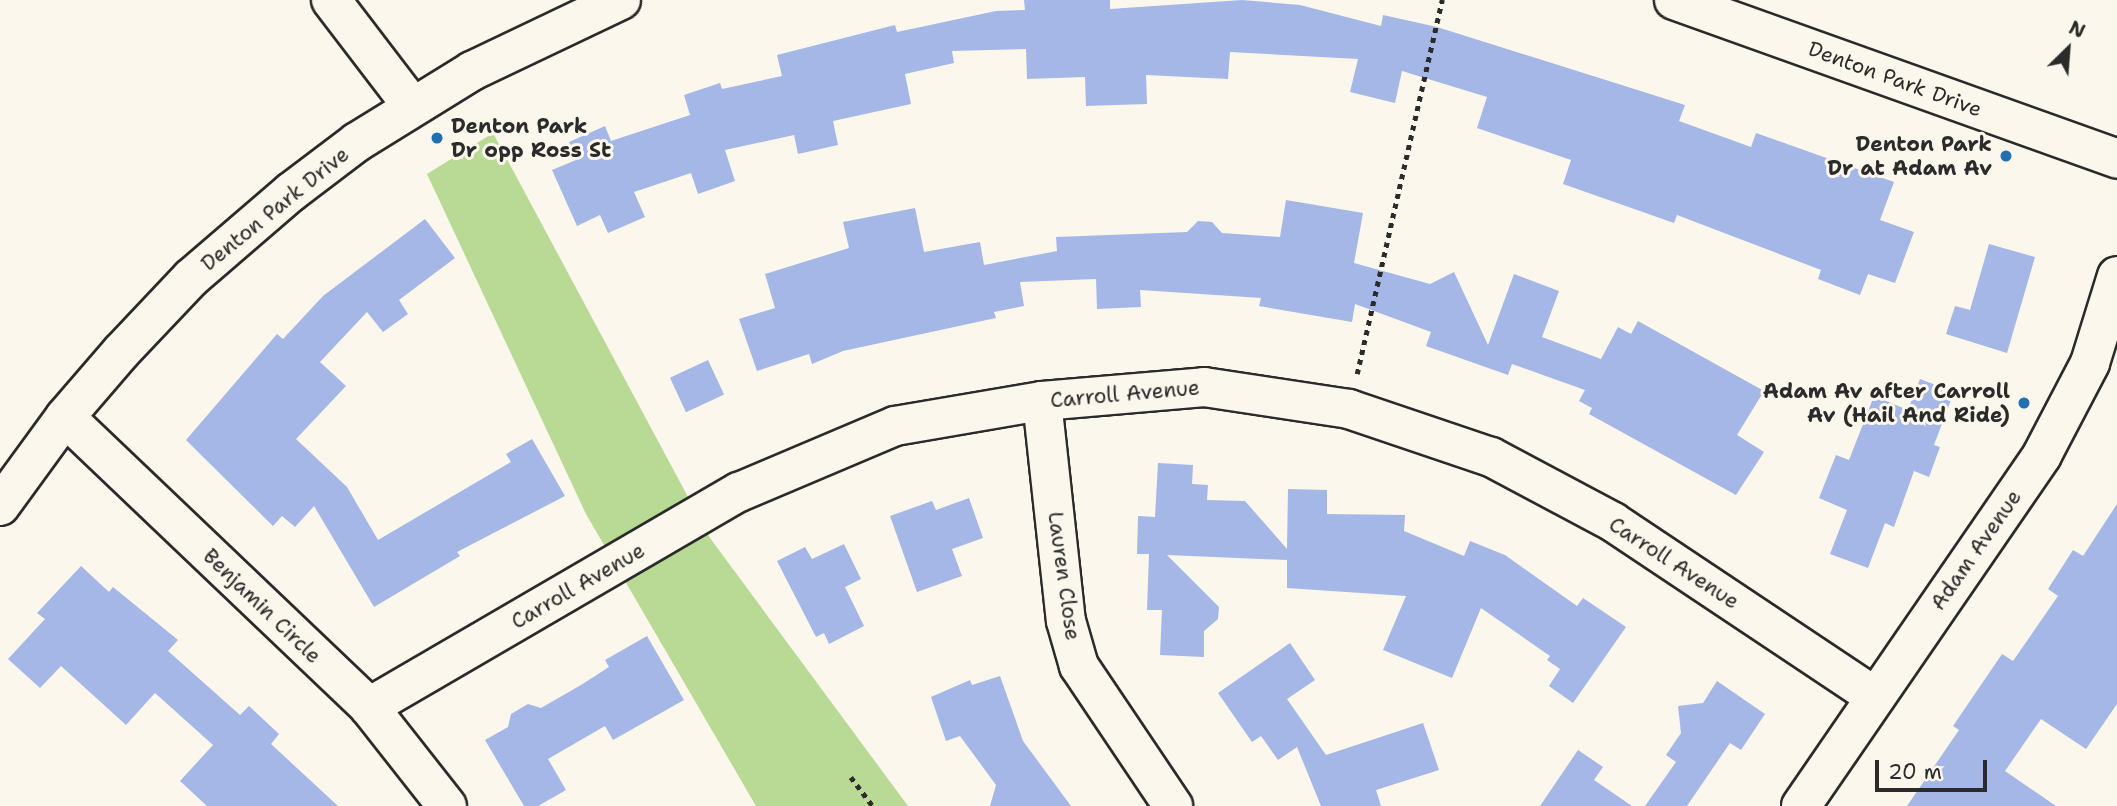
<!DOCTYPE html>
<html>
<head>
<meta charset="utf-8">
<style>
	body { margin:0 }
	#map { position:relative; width:2117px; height:806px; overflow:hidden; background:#fbf7ec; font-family:"Shantell Sans",sans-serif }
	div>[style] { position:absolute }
	.green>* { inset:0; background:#b8da94 }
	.building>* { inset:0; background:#a5b7e6; transform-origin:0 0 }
	.path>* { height:4.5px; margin-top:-2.25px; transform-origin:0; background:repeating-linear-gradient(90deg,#2b2b2b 0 5px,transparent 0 10px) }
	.roads { filter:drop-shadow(2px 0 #2b2b2b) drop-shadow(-2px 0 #2b2b2b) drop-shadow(0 2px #2b2b2b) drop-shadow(0 -2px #2b2b2b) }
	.minor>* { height:38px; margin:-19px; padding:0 19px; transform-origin:19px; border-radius:19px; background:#fbf7ec }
	.major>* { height:38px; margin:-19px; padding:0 19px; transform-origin:19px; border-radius:19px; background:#fbf7ec }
	.dots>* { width:19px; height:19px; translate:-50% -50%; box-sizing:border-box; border:4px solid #fbf7ec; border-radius:50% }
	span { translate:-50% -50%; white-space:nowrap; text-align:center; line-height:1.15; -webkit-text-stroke:6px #fbf7ec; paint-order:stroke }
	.street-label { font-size:21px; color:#2b2b2b }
	.poi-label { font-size:21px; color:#2b2b2b; font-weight:700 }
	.left { translate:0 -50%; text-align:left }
	.right { translate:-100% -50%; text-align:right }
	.north { position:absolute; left:2033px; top:14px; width:70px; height:70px; -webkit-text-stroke:5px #fbf7ec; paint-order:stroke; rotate:25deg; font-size:19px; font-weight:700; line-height:28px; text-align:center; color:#2b2b2b }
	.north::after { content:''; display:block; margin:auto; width:24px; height:32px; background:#2b2b2b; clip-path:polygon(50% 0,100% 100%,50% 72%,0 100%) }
	.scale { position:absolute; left:1875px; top:760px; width:112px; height:32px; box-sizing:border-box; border:4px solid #2b2b2b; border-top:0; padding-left:9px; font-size:21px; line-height:24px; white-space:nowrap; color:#2b2b2b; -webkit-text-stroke:5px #fbf7ec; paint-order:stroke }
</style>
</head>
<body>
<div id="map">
	<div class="green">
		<div style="clip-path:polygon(493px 133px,710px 538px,908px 806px,756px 806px,586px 514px,427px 174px)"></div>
	</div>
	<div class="building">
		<div style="clip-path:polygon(1024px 0,1110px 0,1110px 9px,1242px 0,1300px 5px,1381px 26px,1383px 15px,1437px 27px,1685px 105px,1679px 121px,1751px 147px,1756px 133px,1894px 182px,1880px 220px,1914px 232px,1895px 283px,1868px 274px,1860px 295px,1818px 279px,1821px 270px,1677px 215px,1674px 223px,1563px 184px,1571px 160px,1477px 128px,1487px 97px,1402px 71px,1395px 103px,1350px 92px,1358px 59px,1230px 52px,1228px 79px,1146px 75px,1147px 104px,1086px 106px,1085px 77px,1027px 79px,1026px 49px,952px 51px,954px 63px,905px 74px,911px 104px,833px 121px,838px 145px,798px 154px,794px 135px,725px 150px,735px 181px,698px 194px,691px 173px,634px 192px,645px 217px,608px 233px,600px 215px,577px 226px,552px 170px,576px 160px,569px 142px,605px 126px,611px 141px,690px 115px,684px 95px,720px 83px,722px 89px,782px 76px,777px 55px,895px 25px,897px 32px,996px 11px,1025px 10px)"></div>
		<div style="clip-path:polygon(1286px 200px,1363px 213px,1354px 263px,1430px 284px,1454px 272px,1488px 345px,1514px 274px,1559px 291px,1542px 337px,1601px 359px,1618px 327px,1631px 334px,1638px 321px,1764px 391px,1737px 435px,1764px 452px,1736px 495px,1589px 414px,1592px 408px,1579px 401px,1585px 390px,1512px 364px,1508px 375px,1426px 346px,1431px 332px,1355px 304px,1352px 322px,1259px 306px,1261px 298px,1140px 290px,1141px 307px,1097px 309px,1096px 279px,1020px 282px,1024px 306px,994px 312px,996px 318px,843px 351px,812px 364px,809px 354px,757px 371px,739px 319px,775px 308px,765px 274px,849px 248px,843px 222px,915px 208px,924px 252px,980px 242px,984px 265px,1057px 251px,1056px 237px,1187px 232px,1198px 221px,1212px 222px,1222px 233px,1280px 237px)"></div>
		<div style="clip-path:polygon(425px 219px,455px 258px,399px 300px,408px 314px,383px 332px,367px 312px,320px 362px,346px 386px,296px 439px,347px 487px,378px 540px,511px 462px,506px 454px,532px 439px,565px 496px,457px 552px,460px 556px,374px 607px,314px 506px,295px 527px,282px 516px,273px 526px,186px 440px,277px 334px,283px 339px,323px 296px)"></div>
		<div style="clip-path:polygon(1989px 244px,2035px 257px,2007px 353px,1946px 334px,1955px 306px,1970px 310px)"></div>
		<div style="left:708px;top:360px;width:38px;height:42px;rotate:65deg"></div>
		<div style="clip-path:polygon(1920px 379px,1954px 392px,1934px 445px,1940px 447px,1929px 477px,1914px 471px,1894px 527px,1885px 523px,1868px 568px,1830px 554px,1847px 510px,1819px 498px,1836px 455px,1849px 460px,1874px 396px,1908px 410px)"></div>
		<div style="clip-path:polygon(1158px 463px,1193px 465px,1192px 484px,1208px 485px,1207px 500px,1245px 501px,1287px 549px,1288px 489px,1327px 490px,1327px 514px,1405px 515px,1404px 531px,1464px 556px,1470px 541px,1505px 555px,1577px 606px,1583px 598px,1626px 627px,1573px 703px,1549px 686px,1560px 669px,1547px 660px,1550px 656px,1481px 608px,1452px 678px,1383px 650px,1406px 596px,1287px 588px,1287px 560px,1167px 555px,1219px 607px,1218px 619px,1204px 631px,1204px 657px,1160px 655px,1162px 610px,1147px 610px,1149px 554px,1137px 554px,1138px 516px,1155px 517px)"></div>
		<div style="clip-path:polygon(969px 498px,983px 538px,952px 549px,962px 576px,917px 592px,890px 516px,932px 501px,936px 510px)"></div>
		<div style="clip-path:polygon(2117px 504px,2117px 704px,2086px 749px,2041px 719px,2005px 771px,2056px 806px,1907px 806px,1959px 730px,1953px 726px,2002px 654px,2013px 661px,2058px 596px,2048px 589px,2073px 550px,2083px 556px)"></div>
		<div style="clip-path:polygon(844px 544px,861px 579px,845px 587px,864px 626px,829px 644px,824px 633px,816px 637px,777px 561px,805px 547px,812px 559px)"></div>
		<div style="clip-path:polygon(81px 566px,109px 592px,113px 587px,178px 640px,168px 651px,240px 715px,249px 706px,279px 734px,271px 744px,338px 806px,207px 806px,180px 781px,213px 745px,155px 693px,126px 725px,61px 666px,40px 688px,8px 659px,45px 619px,37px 613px)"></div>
		<div style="clip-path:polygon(647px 636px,684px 700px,613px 740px,605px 726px,548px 759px,566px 790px,538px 806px,524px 806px,485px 740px,508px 727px,511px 714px,528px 704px,541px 708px,581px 685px,609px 667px,605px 660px)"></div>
		<div style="clip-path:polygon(1290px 643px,1315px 680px,1287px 699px,1326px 755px,1423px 723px,1439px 770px,1376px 790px,1381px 806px,1321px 806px,1297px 747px,1278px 760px,1261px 736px,1252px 742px,1218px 693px)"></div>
		<div style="clip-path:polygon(1000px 676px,1023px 741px,1071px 806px,990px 806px,996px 785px,960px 736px,946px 741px,931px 697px,970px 680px,972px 685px)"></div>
		<div style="clip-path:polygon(1717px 681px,1765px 714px,1741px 750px,1730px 743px,1687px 806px,1645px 806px,1676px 762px,1666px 755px,1681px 733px,1678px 706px,1703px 703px)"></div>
		<div style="clip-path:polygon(1578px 750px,1603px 767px,1594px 780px,1632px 806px,1540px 806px)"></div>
	</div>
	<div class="path">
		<div style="left:1357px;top:374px;width:384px;rotate:-77.2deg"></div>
		<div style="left:851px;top:777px;width:36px;rotate:53deg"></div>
	</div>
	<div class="roads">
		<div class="minor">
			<div style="left:331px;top:0;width:133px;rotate:52.6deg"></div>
			<div style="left:1042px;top:401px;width:221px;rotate:83.8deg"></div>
			<div style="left:1066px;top:621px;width:47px;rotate:73.9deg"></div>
			<div style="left:1079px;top:666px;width:169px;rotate:56.1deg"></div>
			<div style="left:65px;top:417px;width:420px;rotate:43.6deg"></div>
			<div style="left:369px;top:707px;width:126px;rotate:51.8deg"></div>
			<div style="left:369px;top:707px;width:428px;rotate:-30.2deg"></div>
			<div style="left:739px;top:492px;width:169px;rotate:-22.9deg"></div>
			<div style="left:895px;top:426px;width:149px;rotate:-9.7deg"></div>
			<div style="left:1042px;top:401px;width:163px;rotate:-4.9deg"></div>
			<div style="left:1204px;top:387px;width:147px;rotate:8.6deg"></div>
			<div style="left:1349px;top:409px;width:150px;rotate:18.7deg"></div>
			<div style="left:1491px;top:457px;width:138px;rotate:28deg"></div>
			<div style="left:1613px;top:522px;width:315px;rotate:33.7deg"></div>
			<div style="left:1801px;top:806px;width:426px;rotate:-55.5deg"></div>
			<div style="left:2042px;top:455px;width:104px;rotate:-62.4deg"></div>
			<div style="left:2090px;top:363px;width:91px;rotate:-72.8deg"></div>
		</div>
		<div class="major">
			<div style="left:1674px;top:0;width:471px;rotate:19.7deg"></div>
			<div style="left:0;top:506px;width:110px;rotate:-53.9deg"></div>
			<div style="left:65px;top:417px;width:86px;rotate:-49.3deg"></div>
			<div style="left:121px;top:352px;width:102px;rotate:-46.6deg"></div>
			<div style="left:191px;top:278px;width:132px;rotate:-40.7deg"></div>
			<div style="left:291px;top:192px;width:83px;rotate:-37.1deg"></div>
			<div style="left:357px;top:142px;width:135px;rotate:-31.7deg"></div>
			<div style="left:472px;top:71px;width:165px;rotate:-25.5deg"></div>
		</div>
	</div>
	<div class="dots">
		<div style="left:437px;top:138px;background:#1f6fb2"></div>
		<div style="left:2006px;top:156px;background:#1f6fb2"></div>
		<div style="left:2024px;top:403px;background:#1f6fb2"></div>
	</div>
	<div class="street-label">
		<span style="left:1895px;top:79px;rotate:20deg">Denton Park Drive</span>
		<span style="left:275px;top:209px;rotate:-39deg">Denton Park Drive</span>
		<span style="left:1125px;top:394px;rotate:-5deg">Carroll Avenue</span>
		<span style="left:1976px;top:550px;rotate:-55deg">Adam Avenue</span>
		<span style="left:1674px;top:563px;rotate:33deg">Carroll Avenue</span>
		<span style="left:1064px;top:576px;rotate:82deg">Lauren Close</span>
		<span style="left:578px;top:586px;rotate:-30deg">Carroll Avenue</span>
		<span style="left:262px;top:606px;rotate:44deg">Benjamin Circle</span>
	</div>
	<div class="poi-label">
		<span class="left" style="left:451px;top:138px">Denton Park<br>Dr opp Ross St</span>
		<span class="right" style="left:1992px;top:156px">Denton Park<br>Dr at Adam Av</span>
		<span class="right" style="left:2010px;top:403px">Adam Av after Carroll<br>Av (Hail And Ride)</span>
	</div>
	<div class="north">N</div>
	<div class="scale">20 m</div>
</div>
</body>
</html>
